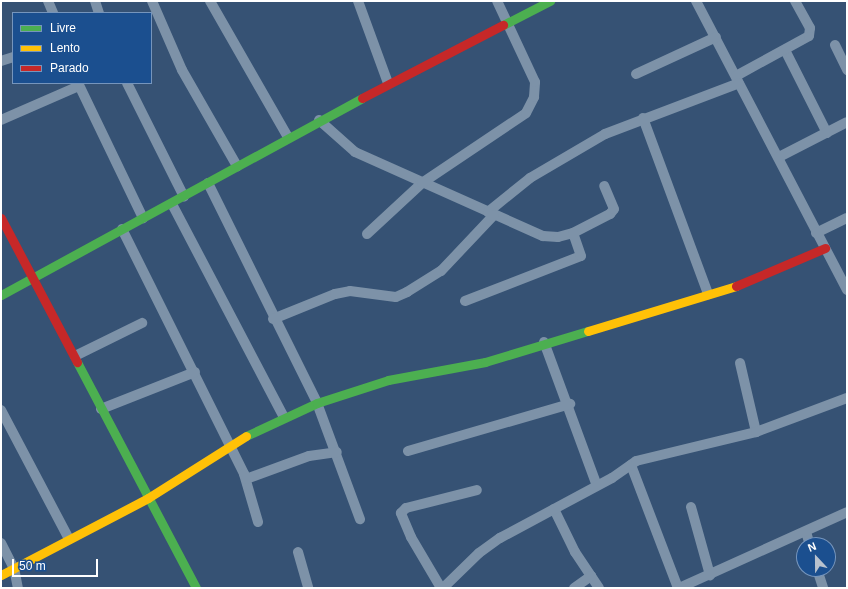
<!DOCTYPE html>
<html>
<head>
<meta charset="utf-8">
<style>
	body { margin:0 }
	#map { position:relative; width:848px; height:589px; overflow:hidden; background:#365274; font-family:Helvetica,sans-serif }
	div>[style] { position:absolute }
	.street>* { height:10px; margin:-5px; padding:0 5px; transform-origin:5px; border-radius:5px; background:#7d92a8 }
	.fast>* { height:9px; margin:-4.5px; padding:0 4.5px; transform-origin:4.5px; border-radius:4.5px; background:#4caf50 }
	.slow>* { height:9px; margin:-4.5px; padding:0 4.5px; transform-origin:4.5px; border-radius:4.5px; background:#ffc107 }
	.jam>* { height:9px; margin:-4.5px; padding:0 4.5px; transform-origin:4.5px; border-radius:4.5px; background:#c62828 }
	span { translate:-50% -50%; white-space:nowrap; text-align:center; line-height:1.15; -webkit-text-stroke:3px #1b4f8f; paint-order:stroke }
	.frame { position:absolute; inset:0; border:2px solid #fff; pointer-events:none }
	.legend { position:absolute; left:12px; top:12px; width:140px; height:72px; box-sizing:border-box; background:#1b4f8f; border:1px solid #7695bc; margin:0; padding:5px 7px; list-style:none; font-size:12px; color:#fff }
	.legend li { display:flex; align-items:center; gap:8px; height:20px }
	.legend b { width:20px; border:1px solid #7695bc }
	.north { position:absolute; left:796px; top:537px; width:40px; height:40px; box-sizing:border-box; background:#1b4f8f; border:1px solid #7695bc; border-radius:50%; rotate:338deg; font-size:11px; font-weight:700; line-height:16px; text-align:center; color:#fff }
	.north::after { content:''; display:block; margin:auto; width:14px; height:18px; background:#b9c2ce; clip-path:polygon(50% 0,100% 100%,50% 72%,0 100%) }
	.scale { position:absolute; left:12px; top:559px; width:86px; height:18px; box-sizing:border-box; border:2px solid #fff; border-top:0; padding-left:5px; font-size:12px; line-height:14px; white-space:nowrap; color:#fff; -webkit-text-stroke:3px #1b4f8f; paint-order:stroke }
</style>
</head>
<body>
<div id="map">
	<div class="street">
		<div style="left:48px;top:1px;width:13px;rotate:67deg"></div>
		<div style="left:95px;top:1px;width:13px;rotate:72deg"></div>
		<div style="left:152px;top:1px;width:75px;rotate:66.5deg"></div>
		<div style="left:182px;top:70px;width:111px;rotate:60.2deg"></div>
		<div style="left:210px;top:1px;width:157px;rotate:60.2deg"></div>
		<div style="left:358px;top:1px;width:87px;rotate:69.9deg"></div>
		<div style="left:696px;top:1px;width:326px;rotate:62.4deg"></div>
		<div style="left:835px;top:45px;width:28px;rotate:64deg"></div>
		<div style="left:785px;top:50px;width:93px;rotate:63.2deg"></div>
		<div style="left:1px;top:61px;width:13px;rotate:-18deg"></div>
		<div style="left:636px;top:74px;width:88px;rotate:-24.8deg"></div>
		<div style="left:736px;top:76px;width:83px;rotate:-28.7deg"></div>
		<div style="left:809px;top:36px;width:8px;rotate:-83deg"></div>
		<div style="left:810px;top:28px;width:31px;rotate:-119deg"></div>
		<div style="left:78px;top:83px;width:150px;rotate:64.3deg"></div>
		<div style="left:127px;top:83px;width:127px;rotate:63.4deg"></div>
		<div style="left:643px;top:118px;width:188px;rotate:69.7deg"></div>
		<div style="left:1px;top:120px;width:85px;rotate:-23.6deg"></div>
		<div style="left:319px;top:120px;width:48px;rotate:41.6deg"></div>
		<div style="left:355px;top:152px;width:206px;rotate:24.1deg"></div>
		<div style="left:543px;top:236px;width:15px;rotate:4deg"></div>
		<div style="left:558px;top:237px;width:16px;rotate:-15deg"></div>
		<div style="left:573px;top:233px;width:42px;rotate:-27.2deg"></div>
		<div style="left:610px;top:214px;width:6px;rotate:-51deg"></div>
		<div style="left:614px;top:209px;width:25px;rotate:-113deg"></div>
		<div style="left:779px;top:157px;width:76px;rotate:-27.2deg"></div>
		<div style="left:208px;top:183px;width:246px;rotate:63.6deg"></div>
		<div style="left:317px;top:403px;width:124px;rotate:69.7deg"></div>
		<div style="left:172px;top:204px;width:241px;rotate:62.3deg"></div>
		<div style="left:488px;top:212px;width:54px;rotate:-39deg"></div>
		<div style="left:530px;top:178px;width:87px;rotate:-30.4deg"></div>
		<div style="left:605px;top:134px;width:143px;rotate:-20.8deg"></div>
		<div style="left:122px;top:229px;width:274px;rotate:63.5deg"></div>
		<div style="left:244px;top:474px;width:50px;rotate:73.7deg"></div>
		<div style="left:816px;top:233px;width:34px;rotate:-26deg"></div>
		<div style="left:367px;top:234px;width:75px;rotate:-42.8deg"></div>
		<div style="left:422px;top:183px;width:125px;rotate:-33.9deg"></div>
		<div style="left:526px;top:113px;width:18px;rotate:-63deg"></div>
		<div style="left:534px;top:97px;width:15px;rotate:-86deg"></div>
		<div style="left:535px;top:82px;width:89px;rotate:-115.1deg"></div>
		<div style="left:465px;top:301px;width:124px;rotate:-21.2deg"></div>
		<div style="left:581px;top:256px;width:24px;rotate:-109deg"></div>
		<div style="left:273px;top:319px;width:67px;rotate:-22deg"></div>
		<div style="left:335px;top:294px;width:15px;rotate:-11deg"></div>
		<div style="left:350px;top:291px;width:46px;rotate:7.4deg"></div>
		<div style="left:396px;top:297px;width:12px;rotate:-24deg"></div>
		<div style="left:407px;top:292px;width:40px;rotate:-32deg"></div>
		<div style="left:441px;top:271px;width:77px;rotate:-46.6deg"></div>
		<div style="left:544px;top:342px;width:153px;rotate:69.8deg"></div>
		<div style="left:75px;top:356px;width:75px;rotate:-26.2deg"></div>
		<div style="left:740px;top:363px;width:71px;rotate:76.9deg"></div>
		<div style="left:101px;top:409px;width:101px;rotate:-21.5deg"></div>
		<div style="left:1px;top:410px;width:146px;rotate:62.2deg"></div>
		<div style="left:408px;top:451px;width:169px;rotate:-16.2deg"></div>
		<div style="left:631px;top:465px;width:132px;rotate:69.1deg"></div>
		<div style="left:246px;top:479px;width:67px;rotate:-20.1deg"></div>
		<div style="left:309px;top:456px;width:28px;rotate:-8deg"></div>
		<div style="left:691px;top:507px;width:71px;rotate:74.4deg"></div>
		<div style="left:554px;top:509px;width:48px;rotate:64deg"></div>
		<div style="left:575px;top:552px;width:43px;rotate:56.3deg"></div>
		<div style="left:806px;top:532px;width:14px;rotate:73deg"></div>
		<div style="left:1px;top:543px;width:28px;rotate:63deg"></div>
		<div style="left:14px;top:568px;width:20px;rotate:79deg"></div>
		<div style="left:298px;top:552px;width:37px;rotate:74deg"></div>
		<div style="left:817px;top:569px;width:20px;rotate:72deg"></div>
		<div style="left:441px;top:588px;width:59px;rotate:-120.5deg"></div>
		<div style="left:411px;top:537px;width:26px;rotate:-113deg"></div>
		<div style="left:401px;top:513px;width:7px;rotate:-45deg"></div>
		<div style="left:406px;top:508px;width:73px;rotate:-14.2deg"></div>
		<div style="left:443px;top:588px;width:50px;rotate:-44.2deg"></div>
		<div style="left:479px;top:553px;width:26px;rotate:-36deg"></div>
		<div style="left:500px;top:538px;width:127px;rotate:-28.2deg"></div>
		<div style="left:612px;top:478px;width:29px;rotate:-35deg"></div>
		<div style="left:636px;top:461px;width:123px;rotate:-13.6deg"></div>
		<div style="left:756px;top:432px;width:97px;rotate:-20.5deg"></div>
		<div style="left:574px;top:588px;width:21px;rotate:-35deg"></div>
		<div style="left:679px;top:588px;width:184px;rotate:-24.3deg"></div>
	</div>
	<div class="fast">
		<div style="left:503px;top:25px;width:53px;rotate:-27.1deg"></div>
		<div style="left:1px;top:295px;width:411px;rotate:-28.6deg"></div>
		<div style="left:77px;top:362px;width:255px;rotate:62.2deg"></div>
		<div style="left:246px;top:436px;width:78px;rotate:-24.9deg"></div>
		<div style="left:317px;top:403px;width:75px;rotate:-17.9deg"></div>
		<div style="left:388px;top:380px;width:99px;rotate:-10.5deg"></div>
		<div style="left:485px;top:362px;width:108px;rotate:-16.8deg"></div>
	</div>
	<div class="slow">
		<div style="left:588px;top:331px;width:155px;rotate:-16.9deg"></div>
		<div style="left:1px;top:575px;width:166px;rotate:-27.6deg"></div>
		<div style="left:148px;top:498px;width:116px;rotate:-32.3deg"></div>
	</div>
	<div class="jam">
		<div style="left:362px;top:98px;width:159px;rotate:-27.4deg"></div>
		<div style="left:1px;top:218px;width:163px;rotate:62.2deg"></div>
		<div style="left:736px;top:286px;width:97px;rotate:-23.1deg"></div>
	</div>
	<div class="frame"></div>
	<ul class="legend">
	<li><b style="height:5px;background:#4caf50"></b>Livre</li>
	<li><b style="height:5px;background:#ffc107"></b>Lento</li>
	<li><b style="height:5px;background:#c62828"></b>Parado</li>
	</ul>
	<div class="north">N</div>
	<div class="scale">50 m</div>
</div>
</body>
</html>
